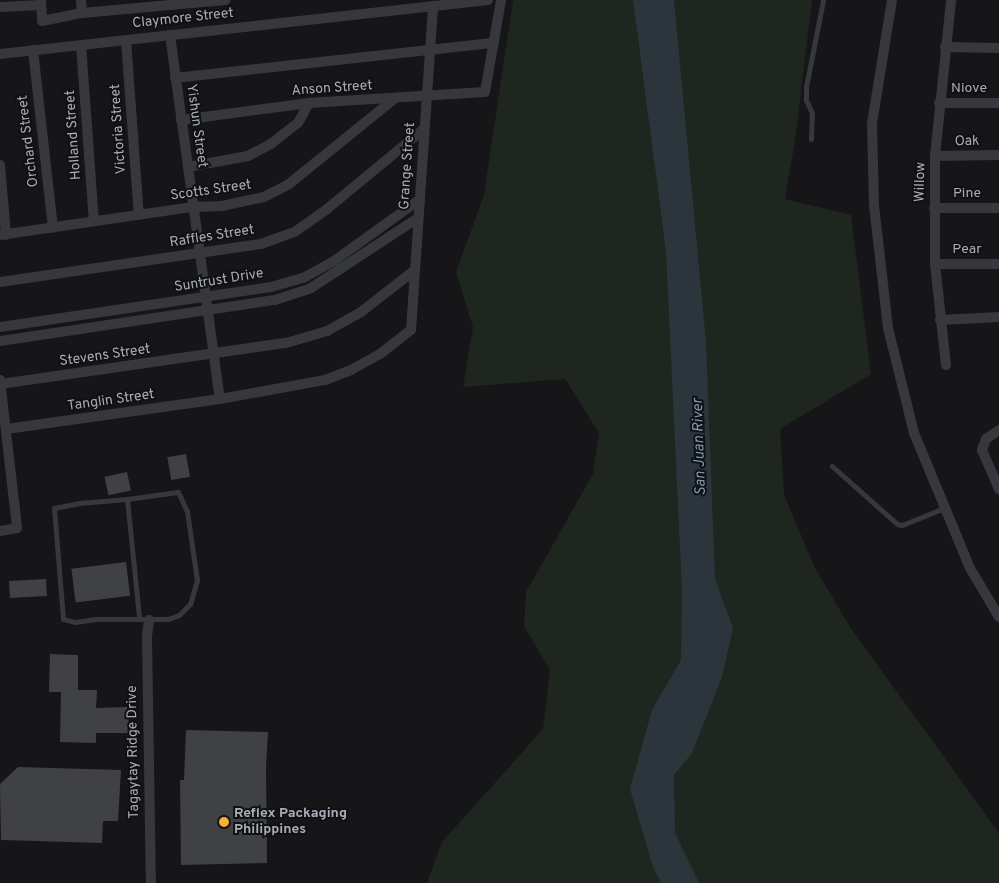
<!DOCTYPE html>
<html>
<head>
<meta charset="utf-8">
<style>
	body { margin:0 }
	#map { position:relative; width:999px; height:883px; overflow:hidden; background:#161618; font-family:Overpass,sans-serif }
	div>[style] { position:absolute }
	.green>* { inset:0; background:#1e261f }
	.water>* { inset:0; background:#2c353c }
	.building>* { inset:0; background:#404145; transform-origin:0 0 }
	.service>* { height:5px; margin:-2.5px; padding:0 2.5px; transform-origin:2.5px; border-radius:2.5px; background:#37383d }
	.minor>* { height:10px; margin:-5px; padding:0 5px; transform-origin:5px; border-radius:5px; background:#37383d }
	.dots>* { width:14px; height:14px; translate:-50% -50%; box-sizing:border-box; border:2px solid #111113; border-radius:50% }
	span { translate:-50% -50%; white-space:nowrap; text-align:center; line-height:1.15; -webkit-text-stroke:4px #111113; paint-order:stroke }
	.street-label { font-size:14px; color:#a8adb8 }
	.poi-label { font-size:14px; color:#a8adb8; font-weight:700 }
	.left { translate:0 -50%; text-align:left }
	.water-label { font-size:15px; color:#7f9bb3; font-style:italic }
</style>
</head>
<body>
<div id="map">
	<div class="green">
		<div style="clip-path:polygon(513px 0,812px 0,795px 141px,785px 199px,851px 215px,871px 374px,780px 429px,784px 495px,815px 568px,850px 627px,999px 833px,999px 883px,427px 883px,442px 842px,543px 729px,550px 670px,524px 626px,526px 592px,593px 474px,599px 433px,565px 379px,463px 387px,473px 327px,456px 272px,484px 195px)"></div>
	</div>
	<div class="water">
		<div style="clip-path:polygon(633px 0,674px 0,706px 342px,715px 579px,733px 628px,722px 677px,692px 753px,674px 775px,675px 833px,699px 883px,661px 883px,653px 867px,630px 789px,652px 710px,681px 660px,682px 591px,666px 251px)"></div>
	</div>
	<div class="building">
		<div style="left:186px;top:454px;width:23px;height:19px;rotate:80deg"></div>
		<div style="left:127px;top:472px;width:19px;height:23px;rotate:78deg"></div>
		<div style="left:126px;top:562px;width:34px;height:55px;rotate:83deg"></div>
		<div style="left:46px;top:579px;width:17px;height:37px;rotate:87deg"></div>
		<div style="clip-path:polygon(50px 654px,78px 655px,78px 690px,97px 690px,96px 708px,128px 707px,129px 733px,96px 733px,96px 743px,60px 742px,61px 692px,49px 692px)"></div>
		<div style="clip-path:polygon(186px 730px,268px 732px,266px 767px,267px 863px,181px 865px,180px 780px,184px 780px)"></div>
		<div style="clip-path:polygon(18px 767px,121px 770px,118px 821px,103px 821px,102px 843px,1px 840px,0 784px)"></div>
	</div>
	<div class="service">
		<div style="left:811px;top:139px;width:26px;rotate:-88deg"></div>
		<div style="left:812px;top:113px;width:14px;rotate:-115deg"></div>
		<div style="left:806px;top:100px;width:13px;rotate:-90deg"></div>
		<div style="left:806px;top:87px;width:89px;rotate:-78.9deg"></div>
		<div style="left:832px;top:466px;width:87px;rotate:41.7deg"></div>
		<div style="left:897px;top:524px;width:5px;rotate:11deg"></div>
		<div style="left:902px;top:525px;width:45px;rotate:-22deg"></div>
		<div style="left:178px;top:492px;width:21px;rotate:65deg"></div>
		<div style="left:187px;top:511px;width:70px;rotate:81.8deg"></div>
		<div style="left:197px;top:580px;width:25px;rotate:106deg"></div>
		<div style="left:190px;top:604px;width:16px;rotate:135deg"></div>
		<div style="left:179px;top:615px;width:12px;rotate:160deg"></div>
		<div style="left:168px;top:619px;width:72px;rotate:180deg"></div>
		<div style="left:96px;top:619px;width:21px;rotate:172deg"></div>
		<div style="left:75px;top:622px;width:12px;rotate:-166deg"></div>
		<div style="left:63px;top:619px;width:111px;rotate:-94.6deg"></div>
		<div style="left:54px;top:508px;width:25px;rotate:-11deg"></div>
		<div style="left:79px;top:503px;width:48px;rotate:-4.8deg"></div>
		<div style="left:127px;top:499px;width:51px;rotate:-7.8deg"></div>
		<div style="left:127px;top:499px;width:120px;rotate:84.2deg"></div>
	</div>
	<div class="minor">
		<div style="left:41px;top:0;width:21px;rotate:87deg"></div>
		<div style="left:42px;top:21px;width:41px;rotate:-11.3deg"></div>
		<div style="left:82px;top:13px;width:144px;rotate:-5.2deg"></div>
		<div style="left:81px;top:0;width:13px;rotate:86deg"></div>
		<div style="left:892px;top:0;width:126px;rotate:99.2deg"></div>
		<div style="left:872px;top:124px;width:81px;rotate:88.6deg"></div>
		<div style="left:874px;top:205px;width:124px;rotate:83.5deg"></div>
		<div style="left:888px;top:328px;width:108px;rotate:76.1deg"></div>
		<div style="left:914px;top:433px;width:146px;rotate:67.5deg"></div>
		<div style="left:970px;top:568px;width:57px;rotate:59.4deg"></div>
		<div style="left:0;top:7px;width:41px;rotate:-2.8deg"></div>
		<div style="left:170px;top:35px;width:367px;rotate:82.2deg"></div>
		<div style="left:126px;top:40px;width:175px;rotate:85.8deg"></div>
		<div style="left:81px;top:45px;width:177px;rotate:85.8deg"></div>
		<div style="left:945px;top:47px;width:54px;rotate:1.1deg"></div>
		<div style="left:33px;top:50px;width:179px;rotate:83.6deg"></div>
		<div style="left:0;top:54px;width:491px;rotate:-6.3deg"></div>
		<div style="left:175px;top:78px;width:321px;rotate:-6.3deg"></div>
		<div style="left:939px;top:103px;width:60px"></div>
		<div style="left:181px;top:120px;width:129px;rotate:-7.6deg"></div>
		<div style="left:309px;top:103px;width:176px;rotate:-3.6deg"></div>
		<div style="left:485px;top:92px;width:93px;rotate:-80.1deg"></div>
		<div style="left:935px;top:156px;width:64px;rotate:-0.9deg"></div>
		<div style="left:0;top:165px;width:70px;rotate:85.1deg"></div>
		<div style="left:188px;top:167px;width:61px;rotate:-10.4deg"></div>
		<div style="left:248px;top:156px;width:27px;rotate:-28deg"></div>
		<div style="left:272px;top:143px;width:33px;rotate:-38deg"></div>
		<div style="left:298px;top:123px;width:23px;rotate:-61deg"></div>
		<div style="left:934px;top:208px;width:65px"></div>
		<div style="left:0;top:235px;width:195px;rotate:-8.3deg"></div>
		<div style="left:193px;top:207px;width:29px;rotate:-2deg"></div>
		<div style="left:222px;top:206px;width:43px;rotate:-12.1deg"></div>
		<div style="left:264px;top:197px;width:28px;rotate:-27deg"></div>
		<div style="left:289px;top:184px;width:135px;rotate:-39deg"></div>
		<div style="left:935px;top:264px;width:64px"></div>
		<div style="left:0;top:282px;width:264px;rotate:-8.3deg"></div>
		<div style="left:261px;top:244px;width:37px;rotate:-20deg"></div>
		<div style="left:296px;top:231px;width:38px;rotate:-35deg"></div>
		<div style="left:327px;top:209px;width:124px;rotate:-39.5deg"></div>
		<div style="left:940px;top:320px;width:59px;rotate:-2.9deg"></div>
		<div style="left:0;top:327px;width:274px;rotate:-8.4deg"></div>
		<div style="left:271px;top:287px;width:35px;rotate:-16deg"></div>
		<div style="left:305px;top:277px;width:33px;rotate:-29deg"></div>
		<div style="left:334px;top:261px;width:105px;rotate:-35.7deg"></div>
		<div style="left:0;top:341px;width:278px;rotate:-8.5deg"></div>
		<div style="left:275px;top:300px;width:38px;rotate:-18deg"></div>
		<div style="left:311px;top:288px;width:128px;rotate:-33.2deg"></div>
		<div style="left:946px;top:365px;width:102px;rotate:-96.2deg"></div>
		<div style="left:935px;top:264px;width:108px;rotate:-90deg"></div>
		<div style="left:935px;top:156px;width:157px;rotate:-84.1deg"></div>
		<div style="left:0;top:380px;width:149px;rotate:83.4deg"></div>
		<div style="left:17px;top:528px;width:17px;rotate:170deg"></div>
		<div style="left:0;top:384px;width:289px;rotate:-8.2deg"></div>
		<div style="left:286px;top:343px;width:43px;rotate:-16.3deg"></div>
		<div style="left:327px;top:331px;width:39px;rotate:-29deg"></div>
		<div style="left:361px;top:312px;width:68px;rotate:-37.9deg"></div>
		<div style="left:6px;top:429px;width:216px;rotate:-8deg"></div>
		<div style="left:220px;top:399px;width:107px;rotate:-10.3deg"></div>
		<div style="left:325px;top:380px;width:28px;rotate:-21deg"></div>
		<div style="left:351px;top:370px;width:33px;rotate:-29deg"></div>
		<div style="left:380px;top:354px;width:39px;rotate:-38deg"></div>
		<div style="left:411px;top:330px;width:325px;rotate:-86.1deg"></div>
		<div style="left:999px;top:430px;width:16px;rotate:145deg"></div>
		<div style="left:986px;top:439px;width:12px;rotate:110deg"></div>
		<div style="left:982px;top:450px;width:43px;rotate:66.4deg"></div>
		<div style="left:149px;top:620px;width:16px;rotate:97deg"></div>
		<div style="left:147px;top:636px;width:247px;rotate:89.1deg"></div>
	</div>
	<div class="dots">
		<div style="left:224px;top:822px;background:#f2b134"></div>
	</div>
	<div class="street-label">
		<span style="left:183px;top:19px;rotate:-6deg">Claymore Street</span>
		<span style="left:332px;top:89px;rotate:-4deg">Anson Street</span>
		<span style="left:969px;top:89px">Niove</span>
		<span style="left:196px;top:126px;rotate:82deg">Yishun Street</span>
		<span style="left:119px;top:129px;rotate:-94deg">Victoria Street</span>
		<span style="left:74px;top:135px;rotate:-94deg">Holland Street</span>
		<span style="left:29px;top:141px;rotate:-97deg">Orchard Street</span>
		<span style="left:967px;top:142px;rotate:-1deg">Oak</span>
		<span style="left:408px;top:166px;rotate:-86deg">Grange Street</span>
		<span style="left:921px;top:182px;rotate:-89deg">Willow</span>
		<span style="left:211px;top:191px;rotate:-8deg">Scotts Street</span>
		<span style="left:967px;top:194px">Pine</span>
		<span style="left:212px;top:237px;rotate:-9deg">Raffles Street</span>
		<span style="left:967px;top:250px">Pear</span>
		<span style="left:219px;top:281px;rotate:-9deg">Suntrust Drive</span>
		<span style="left:105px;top:356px;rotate:-8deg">Stevens Street</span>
		<span style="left:111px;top:401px;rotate:-8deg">Tanglin Street</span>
		<span style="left:134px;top:752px;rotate:-91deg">Tagaytay Ridge Drive</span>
	</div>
	<div class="poi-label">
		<span class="left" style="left:234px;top:822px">Reflex Packaging<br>Philippines</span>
	</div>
	<div class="water-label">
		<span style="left:700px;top:447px;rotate:-92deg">San Juan River</span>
	</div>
</div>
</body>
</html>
